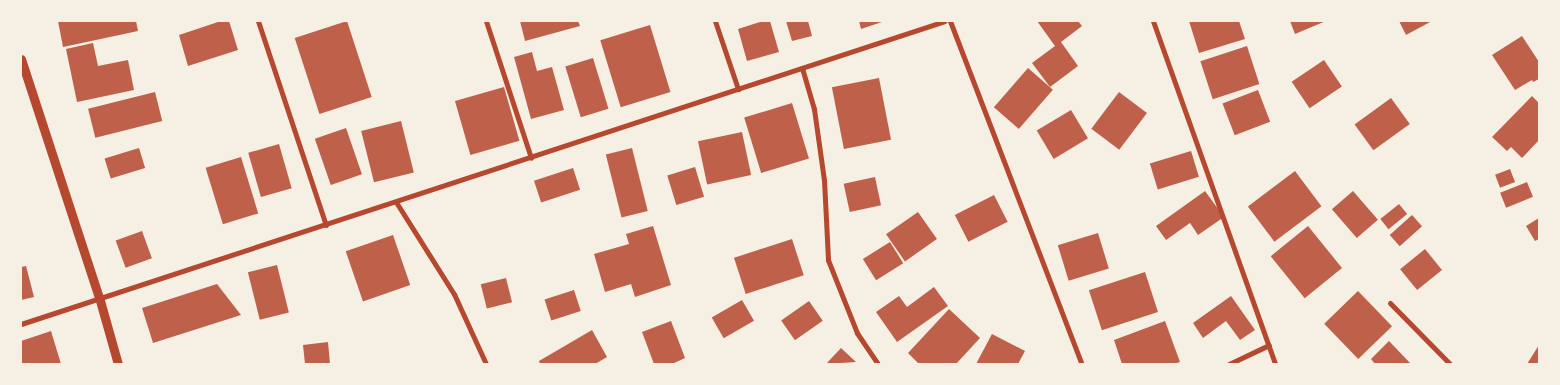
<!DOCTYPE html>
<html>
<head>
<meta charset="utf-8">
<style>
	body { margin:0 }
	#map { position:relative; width:1560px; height:385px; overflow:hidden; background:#f6efe4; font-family:"PT Sans",sans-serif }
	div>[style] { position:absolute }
	.building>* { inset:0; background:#bf614a; transform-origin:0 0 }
	.minor>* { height:5px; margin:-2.5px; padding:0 2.5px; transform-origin:2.5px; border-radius:2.5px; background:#b5482f }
	.tertiary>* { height:9px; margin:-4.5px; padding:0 4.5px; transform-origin:4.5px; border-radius:4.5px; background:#b5482f }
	span { translate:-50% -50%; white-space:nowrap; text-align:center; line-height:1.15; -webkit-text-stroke:4.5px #f6efe4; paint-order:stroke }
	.frame { position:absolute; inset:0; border:22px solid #f6efe4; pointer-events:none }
</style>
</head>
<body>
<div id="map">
	<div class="building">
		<div style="clip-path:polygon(58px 21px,136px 21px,138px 31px,63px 47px)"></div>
		<div style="clip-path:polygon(221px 21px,229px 21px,238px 50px,188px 66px,179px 35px)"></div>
		<div style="left:347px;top:21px;width:80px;height:55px;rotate:72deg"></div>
		<div style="clip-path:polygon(520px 21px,578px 21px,580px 26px,525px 41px)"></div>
		<div style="clip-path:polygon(763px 21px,770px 21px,779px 52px,747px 61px,738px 29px)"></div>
		<div style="clip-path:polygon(786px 21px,808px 21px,812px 36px,792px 41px)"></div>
		<div style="clip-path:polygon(859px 21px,882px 21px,882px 22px,861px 29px)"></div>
		<div style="clip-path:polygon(1037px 21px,1078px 21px,1082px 26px,1061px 42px,1078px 66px,1050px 87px,1032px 63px,1055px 46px)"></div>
		<div style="clip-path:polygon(1189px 21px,1239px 21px,1245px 39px,1199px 53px)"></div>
		<div style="clip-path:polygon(1290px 21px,1326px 21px,1295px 34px)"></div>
		<div style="clip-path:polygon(1399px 21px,1432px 21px,1406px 35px)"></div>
		<div style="left:650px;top:25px;width:70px;height:52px;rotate:73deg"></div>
		<div style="clip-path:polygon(1522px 36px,1539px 62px,1539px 79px,1533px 82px,1532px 80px,1515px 90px,1492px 55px)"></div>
		<div style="clip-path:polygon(93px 43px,98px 66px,128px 60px,134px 90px,77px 102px,66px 49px)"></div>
		<div style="left:1247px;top:46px;width:40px;height:49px;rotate:72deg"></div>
		<div style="clip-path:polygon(532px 52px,537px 71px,552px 67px,564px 110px,531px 119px,514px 57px)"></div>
		<div style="left:593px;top:58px;width:53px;height:29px;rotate:73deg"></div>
		<div style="left:1324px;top:60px;width:32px;height:39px;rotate:56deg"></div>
		<div style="left:1028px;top:68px;width:33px;height:52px;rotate:41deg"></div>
		<div style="left:879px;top:78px;width:63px;height:48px;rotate:79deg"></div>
		<div style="left:504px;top:87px;width:56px;height:51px;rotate:74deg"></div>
		<div style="left:1258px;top:90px;width:34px;height:38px;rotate:69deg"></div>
		<div style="left:155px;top:92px;width:30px;height:69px;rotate:76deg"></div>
		<div style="left:1119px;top:92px;width:35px;height:46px;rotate:37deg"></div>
		<div style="clip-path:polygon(1532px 96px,1539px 103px,1539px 140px,1522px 158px,1511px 147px,1507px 151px,1492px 137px)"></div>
		<div style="left:1391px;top:98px;width:32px;height:45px;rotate:54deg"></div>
		<div style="left:792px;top:103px;width:58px;height:50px;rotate:73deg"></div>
		<div style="left:1071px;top:110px;width:33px;height:40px;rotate:59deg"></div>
		<div style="left:401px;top:121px;width:53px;height:41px;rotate:76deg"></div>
		<div style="left:346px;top:128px;width:49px;height:33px;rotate:71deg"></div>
		<div style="left:742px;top:132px;width:44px;height:45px;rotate:78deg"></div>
		<div style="left:279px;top:144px;width:46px;height:32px;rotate:74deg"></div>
		<div style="left:139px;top:148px;width:21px;height:36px;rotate:73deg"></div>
		<div style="left:632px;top:148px;width:65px;height:27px;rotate:76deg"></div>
		<div style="left:1191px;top:151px;width:27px;height:43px;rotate:73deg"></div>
		<div style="left:241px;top:157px;width:59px;height:37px;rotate:73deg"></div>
		<div style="left:695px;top:167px;width:31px;height:29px;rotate:73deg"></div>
		<div style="left:573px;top:168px;width:23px;height:41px;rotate:72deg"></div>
		<div style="left:1510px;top:169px;width:14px;height:16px;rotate:69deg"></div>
		<div style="left:1295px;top:171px;width:44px;height:59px;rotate:53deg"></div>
		<div style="left:875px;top:177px;width:29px;height:32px;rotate:78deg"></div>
		<div style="left:1527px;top:182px;width:16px;height:29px;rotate:68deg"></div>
		<div style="clip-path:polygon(1205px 191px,1224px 217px,1198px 235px,1190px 223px,1166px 240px,1156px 226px)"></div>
		<div style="left:1353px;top:191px;width:38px;height:28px;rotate:49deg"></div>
		<div style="left:994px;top:195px;width:30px;height:44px;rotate:63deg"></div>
		<div style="left:1399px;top:204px;width:13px;height:24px;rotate:51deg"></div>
		<div style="left:918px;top:212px;width:33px;height:39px;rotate:55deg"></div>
		<div style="left:1412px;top:215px;width:15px;height:30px;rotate:48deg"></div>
		<div style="clip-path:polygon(1539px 218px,1539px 239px,1535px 241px,1526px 226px)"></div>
		<div style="clip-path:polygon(653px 226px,671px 285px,635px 297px,631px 284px,605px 292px,594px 254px,629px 244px,626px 234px)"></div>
		<div style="left:1308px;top:226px;width:54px;height:48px;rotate:51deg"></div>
		<div style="left:142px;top:231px;width:29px;height:28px;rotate:70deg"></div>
		<div style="left:1098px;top:233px;width:37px;height:42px;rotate:73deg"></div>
		<div style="left:393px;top:235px;width:53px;height:50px;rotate:71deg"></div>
		<div style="left:792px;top:239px;width:38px;height:61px;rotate:72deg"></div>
		<div style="left:890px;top:242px;width:25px;height:32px;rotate:58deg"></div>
		<div style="left:1425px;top:249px;width:27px;height:32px;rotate:51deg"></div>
		<div style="left:277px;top:265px;width:49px;height:30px;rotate:76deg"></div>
		<div style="clip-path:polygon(26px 266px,34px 297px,21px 300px,21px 267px)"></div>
		<div style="left:1145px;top:272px;width:42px;height:59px;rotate:72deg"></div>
		<div style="left:506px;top:278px;width:25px;height:26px;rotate:76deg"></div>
		<div style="clip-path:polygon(217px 284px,241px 315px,153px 343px,142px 308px)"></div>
		<div style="clip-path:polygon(934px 287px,948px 306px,897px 342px,876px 312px,899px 296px,907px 307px)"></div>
		<div style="left:574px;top:290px;width:22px;height:31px;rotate:72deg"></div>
		<div style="left:1358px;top:291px;width:49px;height:47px;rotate:46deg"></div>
		<div style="clip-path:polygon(1231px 296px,1255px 330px,1240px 340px,1226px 321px,1203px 338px,1193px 323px)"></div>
		<div style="left:742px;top:300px;width:24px;height:35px;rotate:60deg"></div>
		<div style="left:809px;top:301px;width:24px;height:34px;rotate:55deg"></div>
		<div style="clip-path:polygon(949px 309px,980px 338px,956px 364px,919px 364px,908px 353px)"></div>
		<div style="clip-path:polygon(671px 321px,685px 358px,672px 364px,654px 364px,642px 332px)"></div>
		<div style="clip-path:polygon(1165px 321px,1180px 362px,1174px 364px,1122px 364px,1114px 340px)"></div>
		<div style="clip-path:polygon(592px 330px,607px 357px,595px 364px,540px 364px,539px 361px)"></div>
		<div style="clip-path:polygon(51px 331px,61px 364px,21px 364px,21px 341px)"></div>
		<div style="clip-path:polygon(992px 334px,1025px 351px,1018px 364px,976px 364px)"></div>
		<div style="clip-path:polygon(1389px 341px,1411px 364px,1375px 364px,1371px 359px)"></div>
		<div style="clip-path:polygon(328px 342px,330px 364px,305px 364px,303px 345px)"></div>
		<div style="clip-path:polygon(1539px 345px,1539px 364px,1527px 364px)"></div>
		<div style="clip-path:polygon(841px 348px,856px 362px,826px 364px)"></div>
	</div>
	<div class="minor">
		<div style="left:258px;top:21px;width:215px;rotate:71.6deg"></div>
		<div style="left:486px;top:21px;width:144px;rotate:71.8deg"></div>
		<div style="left:715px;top:21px;width:72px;rotate:71.3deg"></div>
		<div style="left:950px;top:21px;width:368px;rotate:69deg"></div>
		<div style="left:1153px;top:21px;width:364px;rotate:70.4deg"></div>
		<div style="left:802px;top:68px;width:43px;rotate:73.7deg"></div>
		<div style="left:814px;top:109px;width:72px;rotate:82deg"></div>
		<div style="left:824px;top:180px;width:80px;rotate:87.1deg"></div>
		<div style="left:828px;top:260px;width:79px;rotate:68.3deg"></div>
		<div style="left:857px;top:333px;width:37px;rotate:56deg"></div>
		<div style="left:396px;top:202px;width:109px;rotate:57.8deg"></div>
		<div style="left:454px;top:294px;width:77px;rotate:65.4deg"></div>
		<div style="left:1390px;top:303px;width:86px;rotate:45.5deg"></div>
		<div style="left:21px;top:324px;width:972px;rotate:-18.16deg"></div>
		<div style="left:1229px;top:364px;width:44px;rotate:-25.4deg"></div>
	</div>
	<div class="tertiary">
		<div style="left:21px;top:59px;width:250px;rotate:71.9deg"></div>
		<div style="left:99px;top:297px;width:70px;rotate:74.2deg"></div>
	</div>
	<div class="frame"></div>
</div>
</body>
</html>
